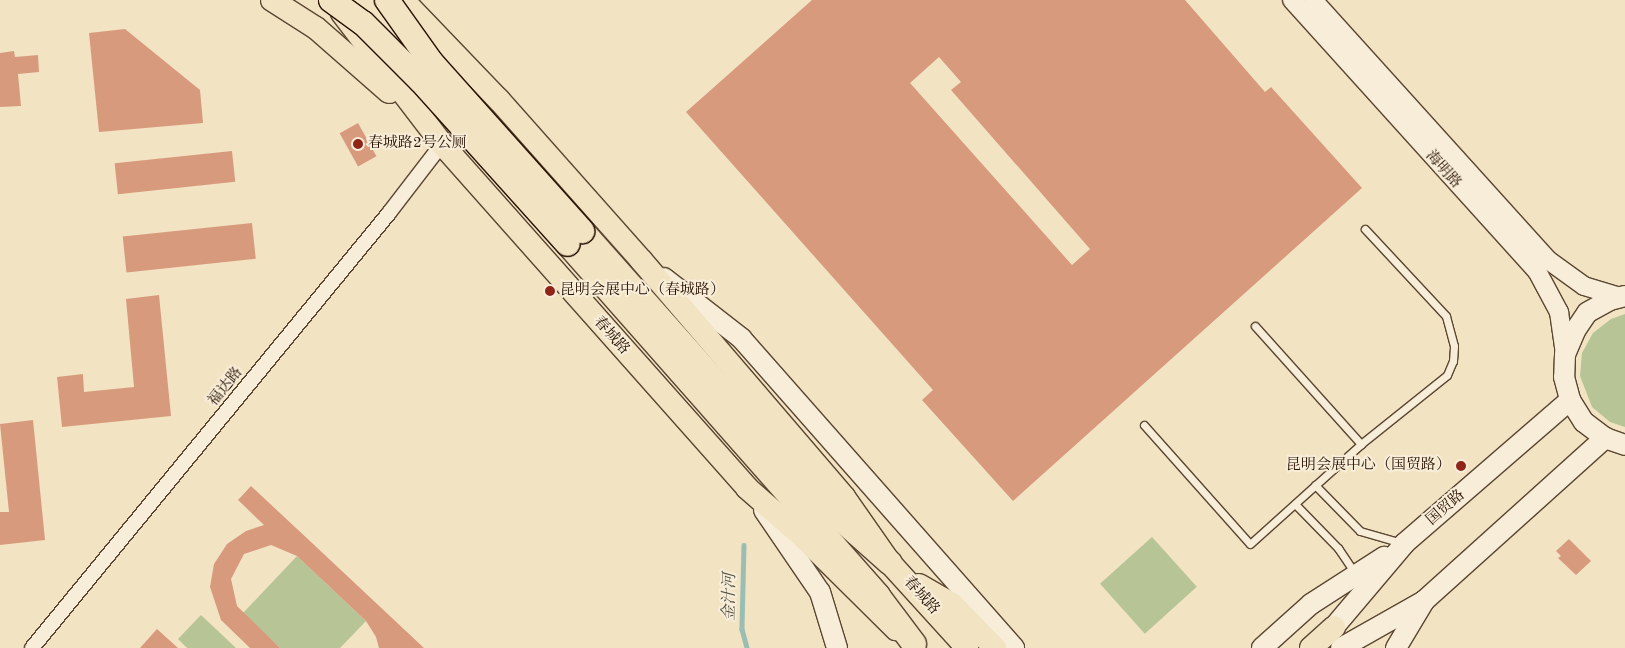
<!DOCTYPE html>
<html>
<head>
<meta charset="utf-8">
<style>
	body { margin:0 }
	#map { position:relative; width:1625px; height:648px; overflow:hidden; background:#f2e3c3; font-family:"Old Standard TT","Noto Serif SC",serif }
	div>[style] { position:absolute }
	.green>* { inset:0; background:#b7c496; transform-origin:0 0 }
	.stream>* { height:4.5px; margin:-2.25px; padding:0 2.25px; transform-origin:2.25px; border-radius:2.25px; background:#9bbeb2 }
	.building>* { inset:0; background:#d89a7d; transform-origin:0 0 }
	.roads { filter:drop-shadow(1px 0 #5a4631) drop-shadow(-1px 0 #5a4631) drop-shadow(0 1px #5a4631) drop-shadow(0 -1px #5a4631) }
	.service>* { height:7px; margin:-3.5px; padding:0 3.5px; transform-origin:3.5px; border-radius:3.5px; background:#f7edd8 }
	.minor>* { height:14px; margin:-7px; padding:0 7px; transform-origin:7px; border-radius:7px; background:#f7edd8 }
	.tertiary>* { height:18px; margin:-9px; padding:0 9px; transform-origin:9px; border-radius:9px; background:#f7edd8 }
	.secondary>* { height:20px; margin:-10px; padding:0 10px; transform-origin:10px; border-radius:10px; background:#f7edd8 }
	.primary>* { height:22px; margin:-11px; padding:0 11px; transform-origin:11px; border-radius:11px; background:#f2e3c3 }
	.trunk>* { height:24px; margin:-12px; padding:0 12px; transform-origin:12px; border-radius:12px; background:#f2e3c3 }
	.bridges { filter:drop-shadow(1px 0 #281100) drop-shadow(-1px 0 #281100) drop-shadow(0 1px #281100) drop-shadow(0 -1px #281100) }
	.trunk-bridge>* { height:24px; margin:-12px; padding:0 12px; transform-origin:12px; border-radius:12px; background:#f2e3c3 }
	.dots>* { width:14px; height:14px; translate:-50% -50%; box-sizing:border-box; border:2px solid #f7edd8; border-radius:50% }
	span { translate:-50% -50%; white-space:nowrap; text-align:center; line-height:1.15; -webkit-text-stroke:4px #f7edd8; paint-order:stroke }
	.poi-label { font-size:15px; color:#281100 }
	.left { translate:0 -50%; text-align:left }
	.right { translate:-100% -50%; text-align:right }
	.street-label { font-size:15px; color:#281100 }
	.water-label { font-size:16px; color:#504e3e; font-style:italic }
</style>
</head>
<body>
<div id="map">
	<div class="green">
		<div style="clip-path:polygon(1625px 314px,1625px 427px,1610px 422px,1592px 407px,1580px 376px,1582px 353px,1593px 333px,1611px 319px)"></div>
		<div style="left:1152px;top:537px;width:67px;height:70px;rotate:48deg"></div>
		<div style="clip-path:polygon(297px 556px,366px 621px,340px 648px,280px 648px,243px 613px)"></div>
		<div style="clip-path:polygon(201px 615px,236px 648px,187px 648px,178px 639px)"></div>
	</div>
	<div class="stream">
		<div style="left:744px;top:545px;width:84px;rotate:91.4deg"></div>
		<div style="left:742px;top:629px;width:20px;rotate:75deg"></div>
	</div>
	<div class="building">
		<div style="clip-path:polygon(evenodd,812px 0,1185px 0,1265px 92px,1271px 87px,1362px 188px,1013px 501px,922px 400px,933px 390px,686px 112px,812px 0,939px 57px,961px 82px,951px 90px,1090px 249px,1072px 265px,910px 83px,939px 57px)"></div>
		<div style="clip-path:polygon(125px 29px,200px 90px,203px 123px,99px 132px,89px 33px)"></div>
		<div style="clip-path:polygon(14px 51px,15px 57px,38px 55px,39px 72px,18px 74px,21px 106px,0 107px,0 53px)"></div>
		<div style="left:358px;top:123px;width:38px;height:21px;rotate:61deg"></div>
		<div style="left:232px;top:151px;width:31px;height:118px;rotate:84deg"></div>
		<div style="left:252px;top:223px;width:36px;height:130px;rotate:84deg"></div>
		<div style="clip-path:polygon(159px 295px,171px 416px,62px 427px,57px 377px,83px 374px,84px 392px,134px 387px,126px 299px)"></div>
		<div style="clip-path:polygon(33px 420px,45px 540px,0 545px,0 512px,9px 512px,0 424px)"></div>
		<div style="clip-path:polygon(251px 486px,311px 542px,424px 648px,379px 648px,376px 637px,366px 621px,297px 556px,271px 545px,244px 554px,231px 579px,237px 606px,280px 648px,250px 648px,221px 620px,210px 587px,214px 564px,227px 544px,246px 531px,264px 525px,238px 500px)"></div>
		<div style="clip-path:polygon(1569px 539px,1591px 561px,1576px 575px,1558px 558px,1561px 556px,1556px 551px)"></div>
		<div style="clip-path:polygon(157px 629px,178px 648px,140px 648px)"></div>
	</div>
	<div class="roads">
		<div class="service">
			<div style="left:1255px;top:326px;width:159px;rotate:48.1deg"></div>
			<div style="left:1144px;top:425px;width:159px;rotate:48.3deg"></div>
			<div style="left:1250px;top:544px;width:149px;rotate:-42deg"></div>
			<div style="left:1361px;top:444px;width:110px;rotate:-38.7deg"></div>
			<div style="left:1447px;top:375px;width:15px;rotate:-67deg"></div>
			<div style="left:1453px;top:361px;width:15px;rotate:-86deg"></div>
			<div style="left:1454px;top:346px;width:31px;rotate:-105deg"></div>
			<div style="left:1446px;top:316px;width:119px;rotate:-133deg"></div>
			<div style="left:1315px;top:485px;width:64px;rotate:45.6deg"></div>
			<div style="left:1360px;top:531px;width:44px;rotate:15.9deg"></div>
			<div style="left:1295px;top:504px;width:62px;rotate:45.7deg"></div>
			<div style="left:1338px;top:548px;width:30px;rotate:56deg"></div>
		</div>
		<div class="minor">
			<div style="left:32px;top:648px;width:563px;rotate:-50.62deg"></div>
			<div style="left:389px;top:213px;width:87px;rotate:-52.5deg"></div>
		</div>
		<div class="tertiary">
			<div style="left:1292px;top:0;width:365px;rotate:47.9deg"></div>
			<div style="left:1537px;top:271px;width:47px;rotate:61.8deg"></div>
			<div style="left:1559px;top:312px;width:42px;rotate:81.9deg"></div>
			<div style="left:1313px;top:0;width:350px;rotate:47.9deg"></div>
			<div style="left:1548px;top:260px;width:44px;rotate:35.8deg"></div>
			<div style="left:1584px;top:286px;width:39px;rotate:17deg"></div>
		</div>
		<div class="secondary">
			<div style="left:664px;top:278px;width:98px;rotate:37.9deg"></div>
			<div style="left:741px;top:338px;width:413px;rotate:48.6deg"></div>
			<div style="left:1625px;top:296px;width:16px;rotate:165deg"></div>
			<div style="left:1610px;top:300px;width:26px;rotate:151deg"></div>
			<div style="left:1587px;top:313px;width:22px;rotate:124deg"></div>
			<div style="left:1575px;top:331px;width:25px;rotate:113deg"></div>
			<div style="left:1565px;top:354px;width:23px;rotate:92deg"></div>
			<div style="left:1564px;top:377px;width:24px;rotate:75deg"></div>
			<div style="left:1570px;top:400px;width:26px;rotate:58deg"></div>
			<div style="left:1584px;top:422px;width:26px;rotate:37deg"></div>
			<div style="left:1605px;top:438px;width:21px;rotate:19deg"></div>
			<div style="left:764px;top:510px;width:99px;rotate:55.7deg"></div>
			<div style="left:820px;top:592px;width:59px;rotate:73.1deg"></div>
			<div style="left:1334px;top:627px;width:110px;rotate:-49.8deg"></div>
			<div style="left:1405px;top:543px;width:218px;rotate:-40.9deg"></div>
			<div style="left:1262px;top:648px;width:66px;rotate:-41.9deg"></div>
			<div style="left:1311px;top:604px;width:87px;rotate:-32.8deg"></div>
			<div style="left:1341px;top:648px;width:95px;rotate:-29.5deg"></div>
			<div style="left:1424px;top:601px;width:244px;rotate:-42deg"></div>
			<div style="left:1396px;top:648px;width:55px;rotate:-59.2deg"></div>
		</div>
		<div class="primary">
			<div style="left:272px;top:0;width:52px;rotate:32.5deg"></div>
			<div style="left:316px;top:28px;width:97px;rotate:41.2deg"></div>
			<div style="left:403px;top:0;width:139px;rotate:46.2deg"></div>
			<div style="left:499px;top:100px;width:214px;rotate:48.4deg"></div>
			<div style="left:641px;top:260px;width:312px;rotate:49.4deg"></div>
			<div style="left:844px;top:497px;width:80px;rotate:55.1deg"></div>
			<div style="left:890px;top:563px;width:115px;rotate:47.8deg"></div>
			<div style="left:342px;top:13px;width:165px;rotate:52.6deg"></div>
			<div style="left:442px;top:144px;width:460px;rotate:48.4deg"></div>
			<div style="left:747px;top:488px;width:74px;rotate:41.2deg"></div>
			<div style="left:803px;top:537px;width:131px;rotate:44.7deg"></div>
			<div style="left:919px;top:585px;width:38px;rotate:30deg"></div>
			<div style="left:952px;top:604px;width:62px;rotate:45.7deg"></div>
			<div style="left:1311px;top:648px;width:31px;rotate:-42deg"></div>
		</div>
		<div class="trunk">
			<div style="left:582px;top:231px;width:366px;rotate:48.4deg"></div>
			<div style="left:825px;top:505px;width:87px;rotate:41.7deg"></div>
			<div style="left:568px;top:244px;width:469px;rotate:48.6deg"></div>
			<div style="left:878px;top:596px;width:60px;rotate:53.1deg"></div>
		</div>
	</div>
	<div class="bridges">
		<div class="trunk-bridge">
			<div style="left:331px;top:0;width:39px;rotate:36deg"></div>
			<div style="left:363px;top:23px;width:82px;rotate:45deg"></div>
			<div style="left:421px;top:81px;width:219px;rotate:48deg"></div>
			<div style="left:387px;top:0;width:76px;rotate:54.6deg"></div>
			<div style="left:431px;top:62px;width:227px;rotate:48.2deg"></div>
		</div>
	</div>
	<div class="dots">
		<div style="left:358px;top:144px;background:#8f2418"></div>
		<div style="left:550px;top:291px;background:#8f2418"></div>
		<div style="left:1461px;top:466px;background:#8f2418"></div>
	</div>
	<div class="poi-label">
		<span class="left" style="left:368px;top:144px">春城路2号公厕</span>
		<span class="left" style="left:560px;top:291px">昆明会展中心（春城路）</span>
		<span class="right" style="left:1451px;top:466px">昆明会展中心（国贸路）</span>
	</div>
	<div class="street-label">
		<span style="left:1443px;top:170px;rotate:48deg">海明路</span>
		<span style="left:611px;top:336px;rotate:48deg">春城路</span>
		<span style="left:226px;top:387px;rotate:-51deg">福达路</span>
		<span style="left:1446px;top:508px;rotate:-41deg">国贸路</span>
		<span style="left:921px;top:596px;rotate:48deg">春城路</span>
	</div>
	<div class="water-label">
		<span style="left:730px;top:597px;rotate:-89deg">金汁河</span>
	</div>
</div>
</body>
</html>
